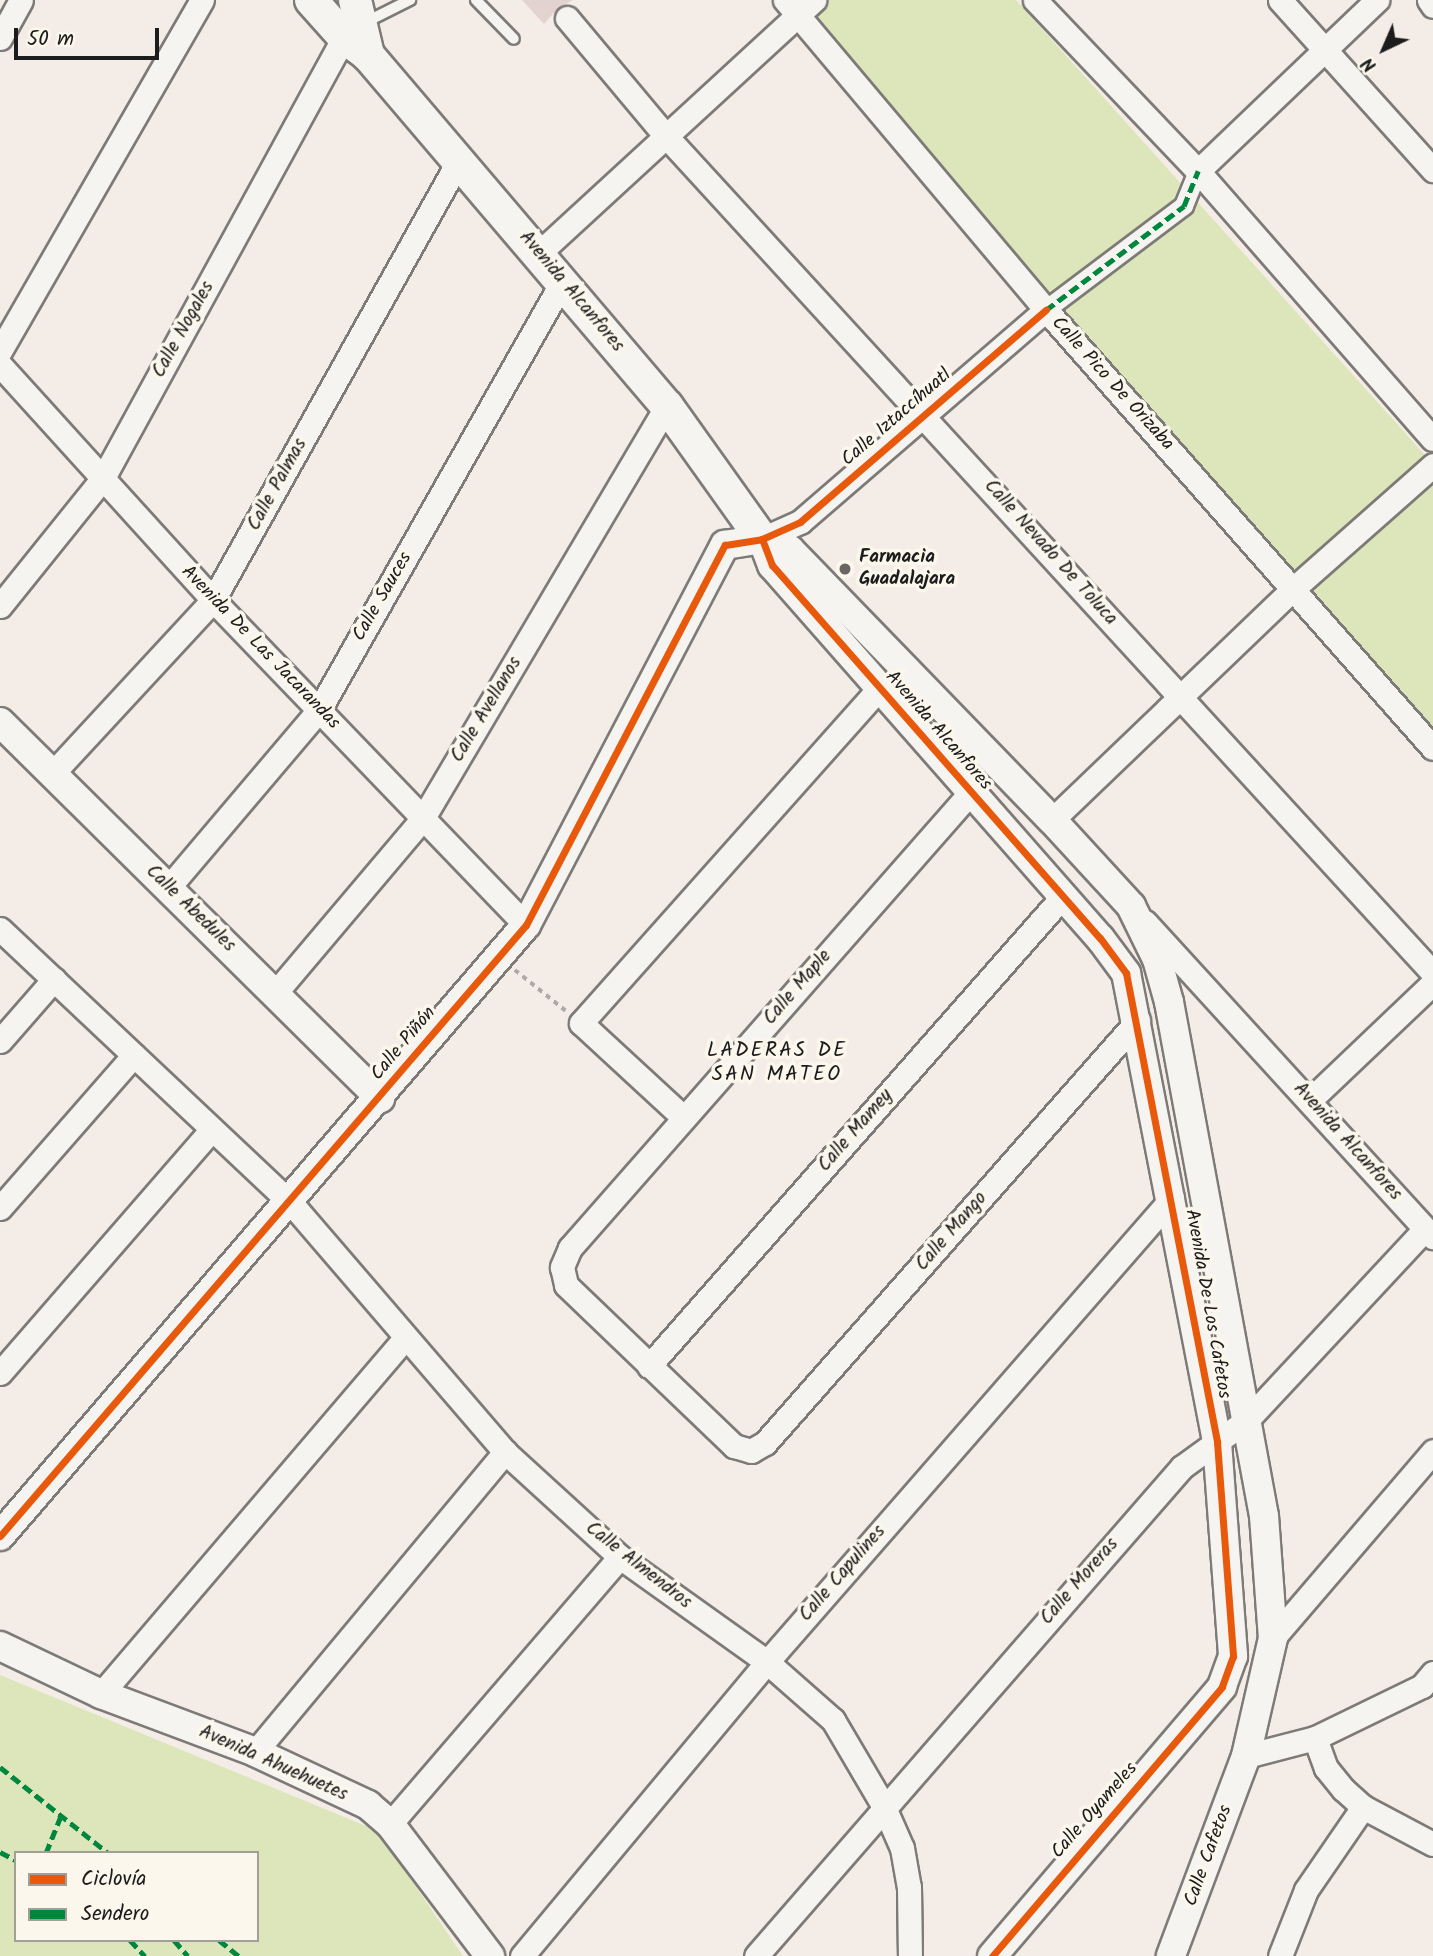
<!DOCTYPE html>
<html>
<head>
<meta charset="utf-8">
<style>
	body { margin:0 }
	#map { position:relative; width:1433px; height:1956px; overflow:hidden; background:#f4ece7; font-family:Kalam,sans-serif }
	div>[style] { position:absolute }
	.green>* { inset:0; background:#dde6bb }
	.building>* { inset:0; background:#e2d3d0 }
	.path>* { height:3.5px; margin-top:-1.75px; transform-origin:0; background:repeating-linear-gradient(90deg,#acaaa7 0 5px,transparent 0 10px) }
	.roads { filter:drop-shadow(2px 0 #7d7a77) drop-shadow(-2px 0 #7d7a77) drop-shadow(0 2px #7d7a77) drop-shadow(0 -2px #7d7a77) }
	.service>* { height:10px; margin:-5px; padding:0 5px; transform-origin:5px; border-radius:5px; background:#f6f4f0 }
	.pedestrian>* { height:18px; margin:-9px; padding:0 9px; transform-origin:9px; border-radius:9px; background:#f6f4f0 }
	.minor>* { height:23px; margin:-11.5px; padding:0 11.5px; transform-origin:11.5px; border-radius:11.5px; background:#f6f4f0 }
	.tertiary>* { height:28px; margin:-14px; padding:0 14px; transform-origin:14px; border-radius:14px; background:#f6f4f0 }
	.secondary>* { height:32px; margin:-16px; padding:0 16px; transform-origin:16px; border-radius:16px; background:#f6f4f0 }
	.quiet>* { height:5px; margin-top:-2.5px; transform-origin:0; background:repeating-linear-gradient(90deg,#00873e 0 10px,transparent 0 15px) }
	.cycleway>* { height:7px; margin:-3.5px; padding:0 3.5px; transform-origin:3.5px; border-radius:3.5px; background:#e8590c }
	.dots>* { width:19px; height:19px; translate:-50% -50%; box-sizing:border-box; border:4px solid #fbf7ec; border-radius:50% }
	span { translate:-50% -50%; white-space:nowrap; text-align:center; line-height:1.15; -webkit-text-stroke:7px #fbf7ec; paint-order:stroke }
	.street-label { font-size:19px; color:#1c1c1c }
	.poi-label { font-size:19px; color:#1c1c1c; font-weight:700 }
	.left { translate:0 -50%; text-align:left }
	.neighbourhood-label { font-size:21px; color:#1c1c1c; letter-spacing:2px }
	.legend { position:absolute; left:14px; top:1851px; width:245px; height:91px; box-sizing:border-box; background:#fbf7ec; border:2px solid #a29f99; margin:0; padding:9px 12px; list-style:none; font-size:21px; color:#1c1c1c }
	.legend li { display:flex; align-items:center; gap:14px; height:35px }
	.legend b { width:35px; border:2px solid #a29f99 }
	.north { position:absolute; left:1349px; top:14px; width:70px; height:70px; -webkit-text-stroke:5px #fbf7ec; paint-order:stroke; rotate:224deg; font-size:19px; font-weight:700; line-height:28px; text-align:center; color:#1c1c1c }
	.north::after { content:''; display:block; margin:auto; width:24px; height:32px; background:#1c1c1c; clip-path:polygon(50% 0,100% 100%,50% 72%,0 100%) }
	.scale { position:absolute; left:14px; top:28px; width:145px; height:32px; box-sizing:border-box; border:4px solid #1c1c1c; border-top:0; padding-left:9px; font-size:21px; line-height:24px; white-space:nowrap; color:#1c1c1c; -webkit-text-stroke:5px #fbf7ec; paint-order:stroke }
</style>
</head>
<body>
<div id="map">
	<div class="green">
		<div style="clip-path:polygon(783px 0,1016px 0,1433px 464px,1433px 738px)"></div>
		<div style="clip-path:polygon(evenodd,0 1675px,378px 1831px,463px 1956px,0 1956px,0 1675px,16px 1853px,257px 1853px,257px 1940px,16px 1940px,16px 1853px)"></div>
	</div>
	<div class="building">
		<div style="clip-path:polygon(522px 0,573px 0,558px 8px,544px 24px)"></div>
	</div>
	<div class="path">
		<div style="left:515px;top:970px;width:65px;rotate:38.8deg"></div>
	</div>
	<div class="roads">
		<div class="service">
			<div style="left:476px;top:0;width:54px;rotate:45.7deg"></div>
			<div style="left:362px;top:24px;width:54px;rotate:-26.6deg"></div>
		</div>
		<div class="pedestrian">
			<div style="left:1046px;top:310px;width:173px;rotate:-37deg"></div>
			<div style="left:1184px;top:206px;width:38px;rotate:-68deg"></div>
		</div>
		<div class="minor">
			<div style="left:785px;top:0;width:405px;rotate:49.9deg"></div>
			<div style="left:1046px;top:310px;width:584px;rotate:48.54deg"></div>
			<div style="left:1035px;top:0;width:236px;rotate:46.4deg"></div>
			<div style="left:1198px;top:171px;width:356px;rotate:48.8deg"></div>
			<div style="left:1280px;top:0;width:229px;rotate:48deg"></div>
			<div style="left:1429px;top:0;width:7px;rotate:56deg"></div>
			<div style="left:567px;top:18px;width:153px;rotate:50.1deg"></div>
			<div style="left:665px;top:135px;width:1137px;rotate:47.5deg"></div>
			<div style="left:0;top:38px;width:43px;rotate:-61.1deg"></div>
			<div style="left:1198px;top:171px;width:248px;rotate:-43.7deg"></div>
			<div style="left:539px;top:253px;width:374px;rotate:-42.6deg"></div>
			<div style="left:0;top:351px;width:405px;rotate:-60.1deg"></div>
			<div style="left:0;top:365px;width:317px;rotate:47.8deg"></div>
			<div style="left:213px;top:600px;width:451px;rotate:46.1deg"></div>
			<div style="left:762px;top:539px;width:42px;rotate:-24.1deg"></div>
			<div style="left:800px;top:522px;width:325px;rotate:-40.8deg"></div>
			<div style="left:0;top:606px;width:164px;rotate:-51.2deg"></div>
			<div style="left:103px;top:478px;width:503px;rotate:-61.34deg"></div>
			<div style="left:344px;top:37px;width:12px;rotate:-35deg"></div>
			<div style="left:52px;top:774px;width:237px;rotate:-47.2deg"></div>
			<div style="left:213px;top:600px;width:502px;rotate:-60.78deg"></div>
			<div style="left:970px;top:793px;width:606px;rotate:131.32deg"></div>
			<div style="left:570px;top:1248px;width:21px;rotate:113deg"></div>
			<div style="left:562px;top:1267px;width:18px;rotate:77deg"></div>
			<div style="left:566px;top:1285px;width:233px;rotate:43.8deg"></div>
			<div style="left:734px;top:1446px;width:18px;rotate:16deg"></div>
			<div style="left:751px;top:1451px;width:16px;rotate:-30deg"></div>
			<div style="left:765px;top:1443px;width:564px;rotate:-48.59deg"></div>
			<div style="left:1052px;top:820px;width:334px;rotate:-43.8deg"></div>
			<div style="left:1293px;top:589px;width:187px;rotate:-41.5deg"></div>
			<div style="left:168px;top:888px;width:233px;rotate:-49.7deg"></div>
			<div style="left:319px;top:710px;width:492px;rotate:-60.4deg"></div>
			<div style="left:1145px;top:922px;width:427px;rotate:47.6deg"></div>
			<div style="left:0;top:929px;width:400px;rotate:43.3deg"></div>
			<div style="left:291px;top:1203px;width:328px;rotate:49.3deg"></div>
			<div style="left:505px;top:1452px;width:156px;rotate:42.4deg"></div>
			<div style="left:620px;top:1557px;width:181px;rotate:35.5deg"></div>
			<div style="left:767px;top:1662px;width:88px;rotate:41.3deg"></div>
			<div style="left:833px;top:1720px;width:99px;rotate:59.5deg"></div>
			<div style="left:883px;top:1805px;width:47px;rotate:66.2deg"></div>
			<div style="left:902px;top:1848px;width:40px;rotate:80deg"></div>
			<div style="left:909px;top:1887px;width:69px;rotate:89.2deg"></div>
			<div style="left:276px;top:992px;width:228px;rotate:-49.8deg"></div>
			<div style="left:423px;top:818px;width:479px;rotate:-59.4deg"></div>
			<div style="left:0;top:1041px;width:82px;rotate:-48.9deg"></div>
			<div style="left:1309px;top:1101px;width:171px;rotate:-43.6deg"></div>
			<div style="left:684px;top:1118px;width:140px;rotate:-137.3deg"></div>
			<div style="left:581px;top:1023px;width:448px;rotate:-48.3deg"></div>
			<div style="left:0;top:1208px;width:203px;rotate:-48.8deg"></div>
			<div style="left:649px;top:1366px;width:626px;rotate:-48.62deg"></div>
			<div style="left:0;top:1373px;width:323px;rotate:-49deg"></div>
			<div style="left:1273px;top:1638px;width:246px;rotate:-49.4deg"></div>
			<div style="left:101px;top:1694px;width:468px;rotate:-49.5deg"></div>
			<div style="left:1315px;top:1738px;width:32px;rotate:70deg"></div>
			<div style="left:1326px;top:1768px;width:27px;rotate:51deg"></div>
			<div style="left:1343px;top:1789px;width:27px;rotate:42deg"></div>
			<div style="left:1363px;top:1807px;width:79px;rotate:27.9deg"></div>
			<div style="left:255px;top:1752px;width:391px;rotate:-50.2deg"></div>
			<div style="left:1246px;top:1756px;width:71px;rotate:-14.6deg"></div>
			<div style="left:1315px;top:1738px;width:119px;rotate:-25.9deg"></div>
			<div style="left:1422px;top:1686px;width:17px;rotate:-50deg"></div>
			<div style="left:390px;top:1824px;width:352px;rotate:-49.3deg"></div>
			<div style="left:522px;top:1956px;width:383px;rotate:-50.2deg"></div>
			<div style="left:767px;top:1662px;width:616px;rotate:-48.88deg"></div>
			<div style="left:756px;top:1956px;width:649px;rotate:-48.94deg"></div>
			<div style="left:1182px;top:1467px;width:80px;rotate:-35.9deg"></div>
			<div style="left:1247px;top:1420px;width:261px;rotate:-47deg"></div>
			<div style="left:1280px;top:1956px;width:71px;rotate:-68.5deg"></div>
			<div style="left:1306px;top:1890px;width:101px;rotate:-55.5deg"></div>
		</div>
		<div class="tertiary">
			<div style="left:762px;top:539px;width:28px;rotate:69deg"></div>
			<div style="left:772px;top:565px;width:497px;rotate:48.7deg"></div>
			<div style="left:1100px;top:938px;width:44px;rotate:53.4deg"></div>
			<div style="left:1126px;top:973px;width:478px;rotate:79deg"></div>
			<div style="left:1217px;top:1442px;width:215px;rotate:85.7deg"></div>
			<div style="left:1233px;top:1656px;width:33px;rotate:110deg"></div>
			<div style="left:1222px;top:1687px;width:354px;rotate:130.5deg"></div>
			<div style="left:762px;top:539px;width:30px;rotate:21deg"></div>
			<div style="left:790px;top:550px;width:376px;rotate:45.9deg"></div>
			<div style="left:1052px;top:820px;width:117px;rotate:47.4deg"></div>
			<div style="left:1131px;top:906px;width:59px;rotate:63.9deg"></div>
			<div style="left:1157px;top:959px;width:45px;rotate:74.4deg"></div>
			<div style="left:1169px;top:1002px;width:523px;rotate:79.53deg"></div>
			<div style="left:1264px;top:1516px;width:122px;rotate:85.8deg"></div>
			<div style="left:1273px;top:1638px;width:121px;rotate:102.9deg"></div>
			<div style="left:1246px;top:1756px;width:214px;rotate:110.6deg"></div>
			<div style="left:0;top:722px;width:535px;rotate:44.7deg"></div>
			<div style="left:0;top:1536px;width:806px;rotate:-49.28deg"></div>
			<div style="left:526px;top:925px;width:429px;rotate:-62.4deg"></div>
			<div style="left:725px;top:545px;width:37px;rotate:-9deg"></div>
			<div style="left:0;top:1646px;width:112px;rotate:25.4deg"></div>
			<div style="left:101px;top:1694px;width:165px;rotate:20.6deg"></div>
			<div style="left:255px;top:1752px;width:125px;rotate:25.1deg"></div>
			<div style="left:368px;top:1805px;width:29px;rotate:41deg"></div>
			<div style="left:390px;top:1824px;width:166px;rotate:52.9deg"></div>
		</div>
		<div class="secondary">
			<div style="left:311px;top:0;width:50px;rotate:48.3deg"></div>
			<div style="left:344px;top:37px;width:30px;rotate:37deg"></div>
			<div style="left:368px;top:55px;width:461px;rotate:49.6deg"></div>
			<div style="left:667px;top:406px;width:163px;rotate:54.5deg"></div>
			<div style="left:355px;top:0;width:57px;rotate:76.7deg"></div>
		</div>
	</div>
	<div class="quiet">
		<div style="left:1046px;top:310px;width:173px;rotate:-37deg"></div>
		<div style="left:1184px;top:206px;width:38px;rotate:-68deg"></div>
		<div style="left:0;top:1767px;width:138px;rotate:38.5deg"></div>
		<div style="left:0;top:1852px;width:18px;rotate:27deg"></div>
		<div style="left:46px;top:1853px;width:40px;rotate:-68deg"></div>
		<div style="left:130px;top:1940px;width:22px;rotate:47deg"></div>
		<div style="left:174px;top:1940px;width:21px;rotate:49deg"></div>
		<div style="left:219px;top:1940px;width:26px;rotate:39deg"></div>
	</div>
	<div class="cycleway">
		<div style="left:762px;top:539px;width:28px;rotate:69deg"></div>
		<div style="left:772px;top:565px;width:497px;rotate:48.7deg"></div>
		<div style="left:1100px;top:938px;width:44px;rotate:53.4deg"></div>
		<div style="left:1126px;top:973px;width:478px;rotate:79deg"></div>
		<div style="left:1217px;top:1442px;width:215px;rotate:85.7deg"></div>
		<div style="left:1233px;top:1656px;width:33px;rotate:110deg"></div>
		<div style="left:1222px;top:1687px;width:354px;rotate:130.5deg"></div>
		<div style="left:0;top:1536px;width:806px;rotate:-49.28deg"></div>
		<div style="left:526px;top:925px;width:429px;rotate:-62.4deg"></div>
		<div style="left:725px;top:545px;width:37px;rotate:-9deg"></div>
		<div style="left:762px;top:539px;width:42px;rotate:-24.1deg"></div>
		<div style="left:800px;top:522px;width:325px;rotate:-40.8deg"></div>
	</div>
	<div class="dots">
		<div style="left:845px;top:569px;background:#686563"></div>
	</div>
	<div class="street-label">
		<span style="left:571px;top:292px;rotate:50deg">Avenida Alcanfores</span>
		<span style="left:184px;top:330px;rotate:-61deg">Calle Nogales</span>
		<span style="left:1112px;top:384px;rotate:48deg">Calle Pico De Orizaba</span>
		<span style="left:897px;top:418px;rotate:-41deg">Calle Iztaccíhuatl</span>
		<span style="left:278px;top:485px;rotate:-61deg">Calle Palmas</span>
		<span style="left:1050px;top:553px;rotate:48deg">Calle Nevado De Toluca</span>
		<span style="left:383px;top:597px;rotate:-60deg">Calle Sauces</span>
		<span style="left:260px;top:648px;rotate:46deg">Avenida De Las Jacarandas</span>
		<span style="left:487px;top:710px;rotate:-59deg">Calle Avellanos</span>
		<span style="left:938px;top:731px;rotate:49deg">Avenida Alcanfores</span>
		<span style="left:190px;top:909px;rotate:44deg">Calle Abedules</span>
		<span style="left:798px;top:988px;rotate:-49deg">Calle Maple</span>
		<span style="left:404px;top:1044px;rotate:-50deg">Calle Piñón</span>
		<span style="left:856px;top:1131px;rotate:-49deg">Calle Mamey</span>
		<span style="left:1347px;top:1142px;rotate:48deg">Avenida Alcanfores</span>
		<span style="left:952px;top:1232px;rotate:-49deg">Calle Mango</span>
		<span style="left:1207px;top:1304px;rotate:80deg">Avenida De Los Cafetos</span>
		<span style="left:638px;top:1566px;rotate:38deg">Calle Almendros</span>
		<span style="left:843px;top:1574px;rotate:-49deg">Calle Capulines</span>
		<span style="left:1080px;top:1582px;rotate:-49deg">Calle Moreras</span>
		<span style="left:273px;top:1764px;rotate:24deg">Avenida Ahuehuetes</span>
		<span style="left:1095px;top:1811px;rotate:-49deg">Calle Oyameles</span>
		<span style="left:1209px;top:1856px;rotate:-70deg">Calle Cafetos</span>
	</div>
	<div class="poi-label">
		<span class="left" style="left:859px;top:569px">Farmacia<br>Guadalajara</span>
	</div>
	<div class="neighbourhood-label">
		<span style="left:777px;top:1063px">LADERAS DE<br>SAN MATEO</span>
	</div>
	<ul class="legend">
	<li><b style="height:9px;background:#e8590c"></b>Ciclovía</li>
	<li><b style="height:9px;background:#00873e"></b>Sendero</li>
	</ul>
	<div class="north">N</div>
	<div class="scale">50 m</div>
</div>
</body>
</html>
